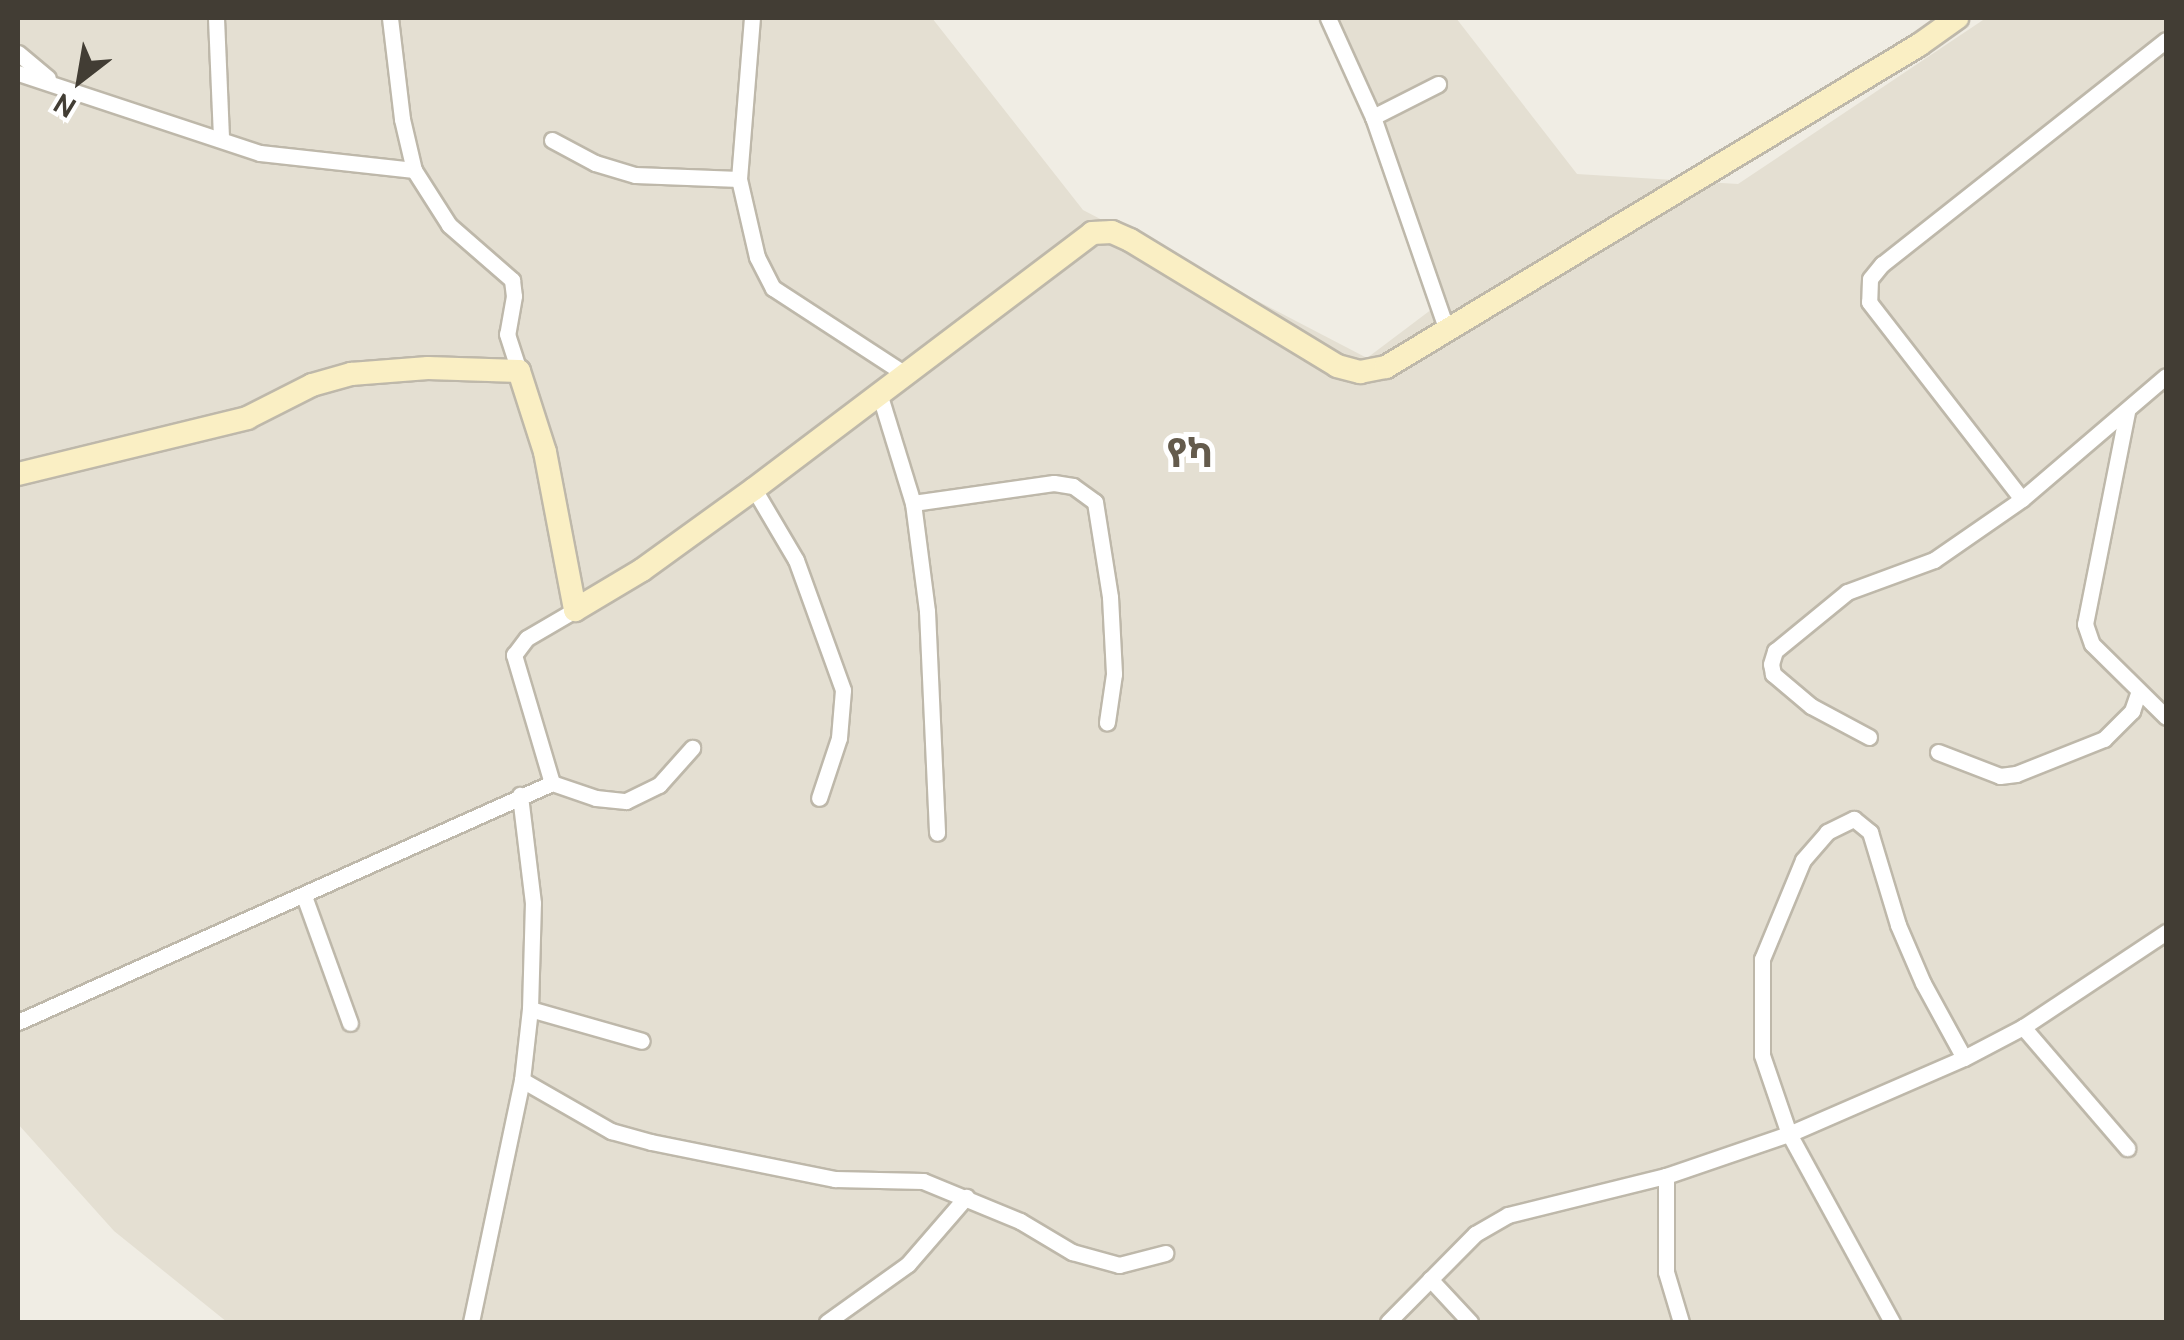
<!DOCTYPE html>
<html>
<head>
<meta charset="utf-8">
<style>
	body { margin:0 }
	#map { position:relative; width:2184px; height:1340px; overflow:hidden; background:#f0ede4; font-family:Cabin,"Noto Sans Ethiopic",sans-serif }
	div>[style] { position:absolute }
	.residential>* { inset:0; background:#e4dfd2 }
	.roads { filter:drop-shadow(2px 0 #beb8aa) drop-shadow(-2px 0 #beb8aa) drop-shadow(0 2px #beb8aa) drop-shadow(0 -2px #beb8aa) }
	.street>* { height:15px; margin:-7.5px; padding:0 7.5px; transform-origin:7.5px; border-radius:7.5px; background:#fff }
	.secondary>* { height:22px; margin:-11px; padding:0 11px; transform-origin:11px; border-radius:11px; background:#faefc4 }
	span { translate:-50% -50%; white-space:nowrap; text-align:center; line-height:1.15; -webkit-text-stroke:10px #fff; paint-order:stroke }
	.district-label { font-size:40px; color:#645b4c; font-weight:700 }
	.frame { position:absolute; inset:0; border:20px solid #423d34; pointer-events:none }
	.north { position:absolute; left:30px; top:30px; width:100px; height:100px; -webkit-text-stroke:8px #fff; paint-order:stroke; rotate:211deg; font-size:28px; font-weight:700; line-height:40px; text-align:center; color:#423d34 }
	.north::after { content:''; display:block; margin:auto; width:35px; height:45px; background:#423d34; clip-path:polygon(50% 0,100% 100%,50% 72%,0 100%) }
</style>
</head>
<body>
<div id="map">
	<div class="residential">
		<div style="clip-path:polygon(18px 18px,932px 18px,1083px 210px,1367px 358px,1444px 300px,1332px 18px,1456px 18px,1577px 174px,1738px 184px,1986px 18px,2166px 18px,2166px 1322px,227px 1322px,114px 1231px,18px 1124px)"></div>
	</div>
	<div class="roads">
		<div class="street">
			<div style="left:216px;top:18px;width:119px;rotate:87.6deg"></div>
			<div style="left:390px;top:18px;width:102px;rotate:83.2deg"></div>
			<div style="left:402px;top:119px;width:52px;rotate:76.8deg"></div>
			<div style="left:414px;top:170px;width:65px;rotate:57.5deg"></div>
			<div style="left:449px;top:225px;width:84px;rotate:41.1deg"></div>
			<div style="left:512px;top:280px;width:16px;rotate:83deg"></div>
			<div style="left:514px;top:296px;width:39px;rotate:100deg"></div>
			<div style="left:507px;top:334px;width:39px;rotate:72deg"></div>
			<div style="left:1328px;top:18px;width:109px;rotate:65.6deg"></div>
			<div style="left:1373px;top:117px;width:226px;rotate:70.9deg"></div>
			<div style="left:2166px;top:40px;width:362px;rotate:141.7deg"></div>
			<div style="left:1882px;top:264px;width:19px;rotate:129deg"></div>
			<div style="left:1870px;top:279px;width:23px;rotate:92deg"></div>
			<div style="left:1869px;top:302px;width:249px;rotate:52.2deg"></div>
			<div style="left:2022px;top:499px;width:189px;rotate:-40.5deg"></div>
			<div style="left:18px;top:53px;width:39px;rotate:40deg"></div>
			<div style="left:18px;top:73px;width:255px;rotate:18.3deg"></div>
			<div style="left:260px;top:153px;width:155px;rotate:6.3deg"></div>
			<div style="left:1373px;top:117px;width:73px;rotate:-26.9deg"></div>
			<div style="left:552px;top:140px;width:49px;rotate:28.1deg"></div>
			<div style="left:595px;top:163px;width:42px;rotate:16.7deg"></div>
			<div style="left:635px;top:175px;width:104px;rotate:2.2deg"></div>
			<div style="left:739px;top:179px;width:80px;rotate:77deg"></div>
			<div style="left:757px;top:257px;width:35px;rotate:63deg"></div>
			<div style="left:773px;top:288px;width:158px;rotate:33.1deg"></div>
			<div style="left:739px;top:179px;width:162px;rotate:-85.4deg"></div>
			<div style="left:880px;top:396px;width:112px;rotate:72.9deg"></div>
			<div style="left:913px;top:503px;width:142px;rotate:-8.1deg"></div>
			<div style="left:1054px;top:483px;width:19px;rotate:9deg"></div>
			<div style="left:1073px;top:486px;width:27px;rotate:36deg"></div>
			<div style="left:1095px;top:502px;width:96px;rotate:81deg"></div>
			<div style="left:1110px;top:597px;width:77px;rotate:87deg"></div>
			<div style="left:1114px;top:674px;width:49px;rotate:98.3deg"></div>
			<div style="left:2127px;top:412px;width:216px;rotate:101.2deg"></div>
			<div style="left:2085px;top:624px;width:21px;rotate:71deg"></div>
			<div style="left:2092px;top:644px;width:104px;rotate:44.6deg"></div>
			<div style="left:754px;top:489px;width:82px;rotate:59.4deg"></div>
			<div style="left:796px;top:560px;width:138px;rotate:70.1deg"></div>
			<div style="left:843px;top:690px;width:48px;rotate:94.8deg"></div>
			<div style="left:839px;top:738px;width:63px;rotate:108.4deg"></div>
			<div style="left:913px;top:503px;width:109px;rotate:82.6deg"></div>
			<div style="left:927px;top:611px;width:222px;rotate:87.4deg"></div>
			<div style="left:1869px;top:737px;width:66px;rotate:-151.9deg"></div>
			<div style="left:1811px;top:706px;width:50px;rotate:-139.9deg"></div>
			<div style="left:1773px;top:674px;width:10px;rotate:-101deg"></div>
			<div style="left:1771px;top:664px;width:14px;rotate:-73deg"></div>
			<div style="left:1775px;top:651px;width:93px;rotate:-39.3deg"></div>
			<div style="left:1847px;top:592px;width:93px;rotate:-20.2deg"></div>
			<div style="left:1934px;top:560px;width:107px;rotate:-34.7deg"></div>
			<div style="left:1938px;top:752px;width:66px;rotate:21.2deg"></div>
			<div style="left:2000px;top:776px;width:16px;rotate:-7deg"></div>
			<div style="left:2016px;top:774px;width:95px;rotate:-21.7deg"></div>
			<div style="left:2104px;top:739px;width:40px;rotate:-45deg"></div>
			<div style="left:2132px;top:711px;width:21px;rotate:-71deg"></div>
			<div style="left:552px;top:783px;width:46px;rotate:18.8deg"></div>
			<div style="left:596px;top:798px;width:30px;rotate:6deg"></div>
			<div style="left:626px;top:801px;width:37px;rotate:-26deg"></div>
			<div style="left:659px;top:785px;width:50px;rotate:-48.3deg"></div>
			<div style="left:304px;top:896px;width:135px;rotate:70.1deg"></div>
			<div style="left:530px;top:1009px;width:116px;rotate:15.9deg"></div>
			<div style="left:18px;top:1022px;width:585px;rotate:-24.11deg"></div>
			<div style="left:552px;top:783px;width:134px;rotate:-106.5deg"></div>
			<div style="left:514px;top:655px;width:21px;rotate:-53deg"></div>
			<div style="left:527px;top:638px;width:56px;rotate:-30.3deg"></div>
			<div style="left:2023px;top:1027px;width:160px;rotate:49.3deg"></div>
			<div style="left:522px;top:1080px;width:103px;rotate:29.8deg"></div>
			<div style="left:611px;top:1131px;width:41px;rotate:15.4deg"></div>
			<div style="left:651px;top:1142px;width:188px;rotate:11.4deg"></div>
			<div style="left:835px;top:1179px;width:88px;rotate:1.3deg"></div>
			<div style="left:923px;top:1181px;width:105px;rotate:22.4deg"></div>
			<div style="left:1020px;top:1221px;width:61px;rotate:30.8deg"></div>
			<div style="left:1072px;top:1252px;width:49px;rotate:15.5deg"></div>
			<div style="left:1119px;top:1265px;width:48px;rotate:-14.6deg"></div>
			<div style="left:1666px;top:1176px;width:96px;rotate:90deg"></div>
			<div style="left:1666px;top:1272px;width:52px;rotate:73.3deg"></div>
			<div style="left:1430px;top:1279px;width:59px;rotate:47.1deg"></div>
			<div style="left:471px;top:1322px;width:247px;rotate:-78.1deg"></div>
			<div style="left:522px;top:1080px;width:71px;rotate:-83.6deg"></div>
			<div style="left:530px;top:1009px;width:106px;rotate:-88.4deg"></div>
			<div style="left:533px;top:903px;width:109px;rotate:-96.9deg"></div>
			<div style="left:827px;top:1322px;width:100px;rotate:-35.6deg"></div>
			<div style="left:908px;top:1264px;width:89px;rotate:-49.1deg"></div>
			<div style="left:1388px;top:1322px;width:124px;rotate:-45.3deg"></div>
			<div style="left:1475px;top:1234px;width:38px;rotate:-30deg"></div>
			<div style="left:1508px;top:1215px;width:163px;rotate:-13.9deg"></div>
			<div style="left:1666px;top:1176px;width:130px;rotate:-18.9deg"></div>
			<div style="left:1789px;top:1134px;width:191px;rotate:-23.5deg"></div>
			<div style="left:1964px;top:1058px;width:67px;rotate:-27.7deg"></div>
			<div style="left:2023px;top:1027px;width:172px;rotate:-33.6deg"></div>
			<div style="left:1892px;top:1322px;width:214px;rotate:-118.7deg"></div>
			<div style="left:1789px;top:1134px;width:83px;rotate:-108.9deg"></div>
			<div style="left:1762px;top:1055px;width:96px;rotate:-90deg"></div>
			<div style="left:1762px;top:959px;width:107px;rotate:-67.5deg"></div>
			<div style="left:1803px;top:860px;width:37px;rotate:-49deg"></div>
			<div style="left:1827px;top:832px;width:30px;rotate:-26deg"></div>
			<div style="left:1854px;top:819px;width:21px;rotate:39deg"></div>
			<div style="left:1870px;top:832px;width:97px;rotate:73.2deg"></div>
			<div style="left:1898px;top:925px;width:63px;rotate:66.7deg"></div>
			<div style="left:1923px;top:983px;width:85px;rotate:61.3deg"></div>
		</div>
		<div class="secondary">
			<div style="left:18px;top:474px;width:236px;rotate:-13.7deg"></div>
			<div style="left:247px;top:418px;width:73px;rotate:-26.9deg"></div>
			<div style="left:312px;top:385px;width:41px;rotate:-15.8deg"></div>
			<div style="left:351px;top:374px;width:77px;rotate:-4.5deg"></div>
			<div style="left:428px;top:368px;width:91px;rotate:1.9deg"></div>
			<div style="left:519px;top:371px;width:85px;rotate:72.2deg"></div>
			<div style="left:545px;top:452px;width:161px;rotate:79.2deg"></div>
			<div style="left:575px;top:610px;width:78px;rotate:-30.8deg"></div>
			<div style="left:642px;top:570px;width:138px;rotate:-35.9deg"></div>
			<div style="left:754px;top:489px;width:424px;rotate:-37.1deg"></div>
			<div style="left:1092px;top:233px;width:20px;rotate:-3deg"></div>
			<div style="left:1112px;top:232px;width:20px;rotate:24deg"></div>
			<div style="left:1130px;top:240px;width:242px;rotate:31.3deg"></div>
			<div style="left:1337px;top:366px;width:24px;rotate:15deg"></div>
			<div style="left:1360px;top:372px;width:26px;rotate:-11deg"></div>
			<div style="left:1386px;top:367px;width:623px;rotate:-31.14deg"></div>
			<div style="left:1919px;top:45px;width:47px;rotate:-35.4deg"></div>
		</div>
	</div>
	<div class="district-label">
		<span style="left:1190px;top:453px">የካ</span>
	</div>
	<div class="frame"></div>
	<div class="north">N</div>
</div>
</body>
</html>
